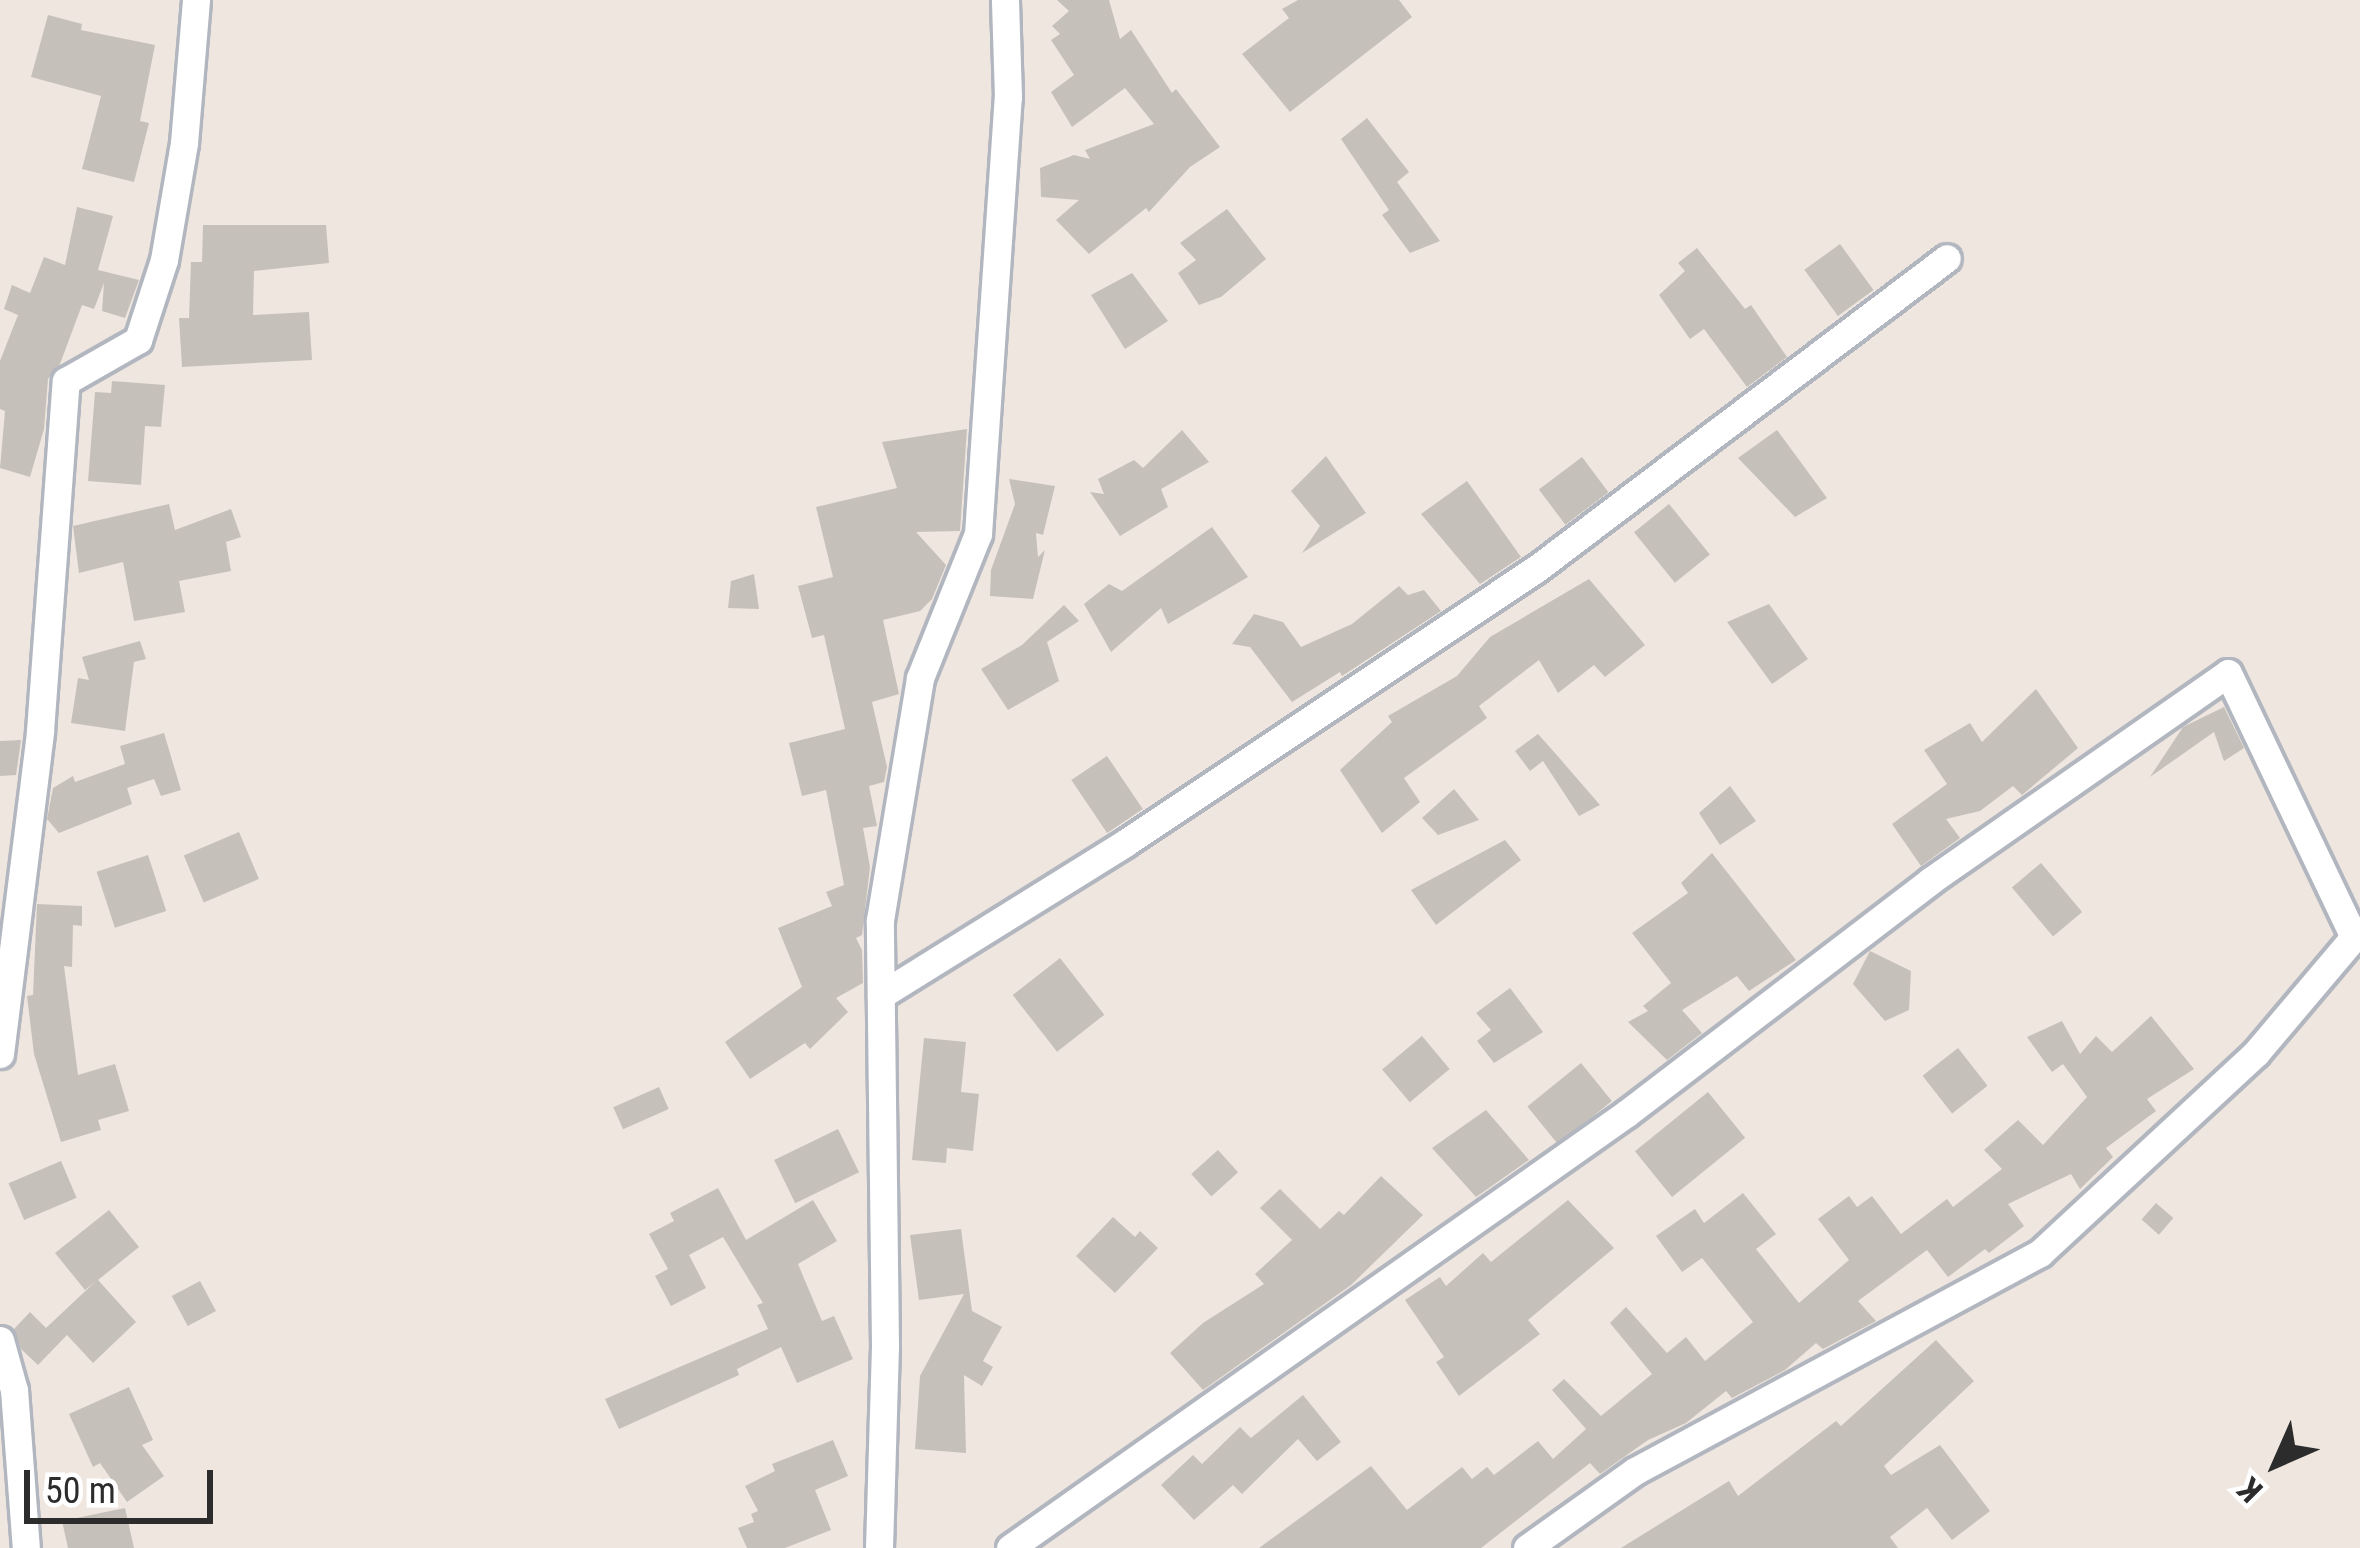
<!DOCTYPE html>
<html>
<head>
<meta charset="utf-8">
<style>
	body { margin:0 }
	#map { position:relative; width:2360px; height:1548px; overflow:hidden; background:#eee6df; font-family:"Roboto Condensed",sans-serif }
	div>[style] { position:absolute }
	.building>* { inset:0; background:#c6c0bb; transform-origin:0 0 }
	.roads { filter:drop-shadow(3px 0 #b2b6bf) drop-shadow(-3px 0 #b2b6bf) drop-shadow(0 3px #b2b6bf) drop-shadow(0 -3px #b2b6bf) }
	.minor>* { height:27px; margin:-13.5px; padding:0 13.5px; transform-origin:13.5px; border-radius:13.5px; background:#fff }
	span { translate:-50% -50%; white-space:nowrap; text-align:center; line-height:1.15; -webkit-text-stroke:9px #fff; paint-order:stroke }
	.north { position:absolute; left:2216px; top:1404px; width:120px; height:120px; -webkit-text-stroke:9px #fff; paint-order:stroke; rotate:225deg; font-size:33px; font-weight:700; line-height:48px; text-align:center; color:#2c2c2c }
	.north::after { content:''; display:block; margin:auto; width:42px; height:54px; background:#2c2c2c; clip-path:polygon(50% 0,100% 100%,50% 72%,0 100%) }
	.scale { position:absolute; left:24px; top:1470px; width:189px; height:54px; box-sizing:border-box; border:6px solid #2c2c2c; border-top:0; padding-left:15px; font-size:36px; line-height:42px; white-space:nowrap; color:#2c2c2c; -webkit-text-stroke:9px #fff; paint-order:stroke }
</style>
</head>
<body>
<div id="map">
	<div class="building">
		<div style="clip-path:polygon(1057px 0,1109px 0,1120px 39px,1131px 30px,1172px 93px,1176px 89px,1220px 147px,1190px 167px,1149px 212px,1146px 208px,1089px 254px,1056px 220px,1079px 200px,1041px 197px,1040px 168px,1074px 155px,1090px 159px,1085px 150px,1154px 124px,1125px 88px,1072px 127px,1051px 92px,1074px 75px,1051px 40px,1060px 34px,1052px 26px,1069px 11px)"></div>
		<div style="clip-path:polygon(1298px 0,1399px 0,1412px 17px,1290px 112px,1242px 54px,1289px 18px,1282px 9px)"></div>
		<div style="clip-path:polygon(48px 15px,82px 24px,81px 30px,155px 45px,140px 121px,149px 123px,134px 182px,82px 169px,101px 96px,31px 77px)"></div>
		<div style="clip-path:polygon(1367px 118px,1409px 172px,1397px 182px,1440px 241px,1410px 253px,1382px 215px,1389px 210px,1341px 139px)"></div>
		<div style="clip-path:polygon(77px 207px,113px 216px,98px 270px,139px 280px,125px 318px,102px 311px,104px 283px,94px 309px,82px 305px,60px 364px,48px 379px,44px 429px,30px 477px,0 468px,5px 411px,0 409px,0 361px,18px 315px,4px 309px,12px 285px,30px 293px,44px 257px,65px 265px)"></div>
		<div style="clip-path:polygon(1227px 209px,1266px 259px,1221px 297px,1199px 305px,1178px 273px,1196px 260px,1180px 243px)"></div>
		<div style="clip-path:polygon(203px 225px,326px 225px,329px 263px,254px 271px,253px 315px,309px 312px,312px 360px,182px 367px,179px 318px,189px 318px,191px 262px,202px 262px)"></div>
		<div style="left:1840px;top:244px;width:57px;height:44px;rotate:54deg"></div>
		<div style="clip-path:polygon(1697px 248px,1745px 309px,1751px 305px,1787px 357px,1747px 387px,1704px 329px,1690px 339px,1659px 295px,1685px 271px,1678px 263px)"></div>
		<div style="clip-path:polygon(1132px 273px,1168px 321px,1125px 349px,1091px 295px)"></div>
		<div style="clip-path:polygon(112px 381px,165px 385px,161px 427px,145px 426px,141px 485px,88px 481px,95px 392px,111px 393px)"></div>
		<div style="clip-path:polygon(967px 429px,960px 531px,916px 532px,946px 565px,932px 599px,920px 611px,883px 620px,899px 694px,872px 702px,887px 767px,884px 782px,869px 786px,877px 826px,863px 828px,870px 867px,862px 935px,856px 938px,862px 950px,863px 983px,836px 998px,848px 1012px,810px 1049px,805px 1043px,750px 1079px,725px 1042px,802px 987px,778px 928px,832px 906px,826px 892px,844px 885px,826px 790px,802px 796px,789px 743px,845px 729px,824px 635px,812px 638px,798px 586px,833px 577px,816px 507px,897px 488px,882px 442px)"></div>
		<div style="clip-path:polygon(1182px 430px,1209px 462px,1161px 489px,1168px 507px,1120px 536px,1090px 492px,1104px 494px,1098px 479px,1134px 460px,1143px 468px)"></div>
		<div style="clip-path:polygon(1777px 430px,1827px 498px,1795px 517px,1738px 458px)"></div>
		<div style="clip-path:polygon(1326px 456px,1366px 513px,1302px 553px,1320px 526px,1291px 491px)"></div>
		<div style="left:1582px;top:457px;width:44px;height:54px;rotate:53deg"></div>
		<div style="clip-path:polygon(1009px 479px,1055px 486px,1043px 535px,1036px 533px,1038px 557px,1045px 550px,1033px 599px,990px 596px,991px 570px,1015px 504px)"></div>
		<div style="clip-path:polygon(1467px 481px,1521px 557px,1480px 584px,1421px 514px)"></div>
		<div style="clip-path:polygon(169px 504px,175px 530px,231px 509px,241px 537px,226px 542px,231px 571px,179px 581px,185px 612px,134px 621px,123px 562px,79px 573px,73px 526px)"></div>
		<div style="left:1669px;top:504px;width:65px;height:45px;rotate:51deg"></div>
		<div style="clip-path:polygon(1212px 527px,1248px 577px,1168px 624px,1161px 608px,1111px 652px,1084px 604px,1109px 584px,1122px 591px)"></div>
		<div style="clip-path:polygon(754px 574px,759px 609px,728px 608px,731px 581px)"></div>
		<div style="clip-path:polygon(1589px 579px,1645px 645px,1605px 677px,1594px 665px,1558px 693px,1539px 660px,1479px 706px,1487px 718px,1404px 778px,1420px 802px,1382px 833px,1340px 770px,1392px 722px,1388px 716px,1457px 676px,1490px 637px)"></div>
		<div style="clip-path:polygon(1399px 586px,1408px 595px,1424px 590px,1441px 611px,1342px 676px,1340px 672px,1292px 702px,1250px 647px,1232px 644px,1254px 614px,1283px 622px,1301px 647px,1352px 624px)"></div>
		<div style="clip-path:polygon(1769px 604px,1808px 659px,1772px 684px,1727px 622px)"></div>
		<div style="clip-path:polygon(1064px 605px,1079px 621px,1047px 642px,1059px 681px,1008px 710px,981px 669px,1022px 645px)"></div>
		<div style="clip-path:polygon(140px 641px,146px 659px,134px 662px,125px 731px,71px 723px,78px 678px,89px 680px,82px 657px)"></div>
		<div style="clip-path:polygon(2036px 689px,2078px 748px,2022px 795px,2013px 786px,1980px 811px,1946px 819px,1960px 838px,1921px 866px,1892px 824px,1947px 784px,1924px 750px,1970px 723px,1982px 742px)"></div>
		<div style="clip-path:polygon(2224px 707px,2244px 748px,2224px 761px,2214px 732px,2150px 777px,2183px 727px)"></div>
		<div style="clip-path:polygon(164px 733px,181px 790px,161px 796px,154px 779px,127px 788px,132px 804px,59px 833px,47px 819px,53px 788px,73px 776px,75px 782px,125px 764px,120px 746px)"></div>
		<div style="clip-path:polygon(1538px 734px,1555px 753px,1600px 805px,1579px 816px,1543px 761px,1530px 771px,1515px 751px)"></div>
		<div style="clip-path:polygon(21px 740px,16px 775px,0 776px,0 741px)"></div>
		<div style="left:1107px;top:756px;width:64px;height:43px;rotate:56deg"></div>
		<div style="clip-path:polygon(1730px 786px,1756px 821px,1720px 845px,1699px 813px)"></div>
		<div style="clip-path:polygon(1454px 789px,1479px 820px,1438px 835px,1422px 818px)"></div>
		<div style="left:239px;top:832px;width:51px;height:60px;rotate:67deg"></div>
		<div style="clip-path:polygon(1505px 840px,1521px 860px,1436px 925px,1411px 890px)"></div>
		<div style="clip-path:polygon(1712px 853px,1796px 960px,1749px 991px,1737px 976px,1682px 1010px,1702px 1033px,1667px 1060px,1628px 1022px,1648px 1011px,1643px 1006px,1671px 983px,1632px 933px,1688px 893px,1681px 883px)"></div>
		<div style="left:148px;top:855px;width:59px;height:54px;rotate:72deg"></div>
		<div style="left:2041px;top:863px;width:64px;height:38px;rotate:50deg"></div>
		<div style="clip-path:polygon(37px 904px,82px 906px,82px 926px,73px 925px,72px 967px,64px 966px,78px 1075px,115px 1064px,129px 1111px,98px 1120px,101px 1130px,61px 1142px,34px 1054px,27px 996px,33px 995px)"></div>
		<div style="clip-path:polygon(1870px 951px,1911px 971px,1909px 1010px,1885px 1021px,1853px 984px)"></div>
		<div style="left:1060px;top:958px;width:72px;height:60px;rotate:52deg"></div>
		<div style="clip-path:polygon(1510px 988px,1543px 1032px,1494px 1063px,1477px 1041px,1491px 1030px,1476px 1013px)"></div>
		<div style="clip-path:polygon(2151px 1016px,2194px 1069px,2147px 1099px,2156px 1111px,2106px 1148px,2113px 1157px,2080px 1189px,2071px 1174px,2008px 1204px,2024px 1226px,1989px 1253px,1985px 1249px,1948px 1277px,1927px 1250px,1858px 1301px,1876px 1321px,1823px 1349px,1816px 1343px,1785px 1370px,1732px 1398px,1726px 1391px,1686px 1423px,1648px 1440px,1600px 1474px,1590px 1463px,1481px 1548px,1259px 1548px,1371px 1466px,1407px 1510px,1462px 1467px,1472px 1479px,1487px 1467px,1494px 1475px,1538px 1441px,1553px 1459px,1586px 1429px,1552px 1390px,1564px 1379px,1601px 1416px,1652px 1374px,1610px 1323px,1626px 1307px,1667px 1353px,1686px 1337px,1705px 1361px,1753px 1322px,1702px 1258px,1682px 1272px,1656px 1236px,1695px 1209px,1704px 1223px,1743px 1193px,1776px 1234px,1756px 1249px,1799px 1303px,1849px 1260px,1818px 1219px,1849px 1196px,1857px 1207px,1872px 1196px,1901px 1234px,1947px 1199px,1953px 1207px,2002px 1169px,1984px 1150px,2018px 1120px,2043px 1145px,2087px 1097px,2063px 1064px,2052px 1072px,2027px 1037px,2062px 1021px,2080px 1054px,2096px 1036px,2112px 1052px)"></div>
		<div style="left:1422px;top:1036px;width:43px;height:52px;rotate:50deg"></div>
		<div style="clip-path:polygon(924px 1038px,966px 1042px,961px 1092px,979px 1094px,973px 1151px,947px 1148px,946px 1163px,912px 1160px)"></div>
		<div style="left:1958px;top:1048px;width:48px;height:45px;rotate:52deg"></div>
		<div style="left:1581px;top:1063px;width:49px;height:69px;rotate:51deg"></div>
		<div style="left:659px;top:1087px;width:24px;height:50px;rotate:66deg"></div>
		<div style="left:1708px;top:1092px;width:59px;height:94px;rotate:51deg"></div>
		<div style="clip-path:polygon(1486px 1110px,1529px 1160px,1476px 1197px,1432px 1148px)"></div>
		<div style="left:838px;top:1129px;width:48px;height:71px;rotate:64deg"></div>
		<div style="left:1218px;top:1150px;width:30px;height:36px;rotate:48deg"></div>
		<div style="left:61px;top:1161px;width:40px;height:57px;rotate:67deg"></div>
		<div style="clip-path:polygon(1381px 1176px,1423px 1215px,1351px 1285px,1203px 1390px,1170px 1353px,1203px 1323px,1264px 1284px,1255px 1274px,1292px 1240px,1260px 1208px,1280px 1189px,1320px 1229px,1339px 1211px,1344px 1215px)"></div>
		<div style="clip-path:polygon(718px 1188px,746px 1240px,813px 1200px,837px 1241px,798px 1264px,822px 1321px,834px 1316px,853px 1359px,797px 1383px,781px 1347px,737px 1369px,739px 1375px,619px 1429px,605px 1399px,768px 1329px,757px 1305px,763px 1303px,723px 1237px,689px 1255px,706px 1288px,671px 1306px,655px 1276px,668px 1269px,649px 1234px,674px 1221px,670px 1213px)"></div>
		<div style="clip-path:polygon(1568px 1200px,1614px 1248px,1528px 1320px,1540px 1334px,1459px 1396px,1436px 1362px,1444px 1357px,1405px 1300px,1440px 1277px,1446px 1286px,1483px 1253px,1491px 1262px)"></div>
		<div style="left:2156px;top:1203px;width:23px;height:22px;rotate:41deg"></div>
		<div style="clip-path:polygon(109px 1210px,139px 1247px,98px 1280px,136px 1322px,93px 1363px,67px 1335px,38px 1365px,21px 1349px,14px 1329px,30px 1312px,46px 1328px,96px 1281px,85px 1290px,55px 1253px)"></div>
		<div style="clip-path:polygon(1113px 1217px,1135px 1237px,1140px 1231px,1158px 1248px,1115px 1293px,1076px 1256px)"></div>
		<div style="clip-path:polygon(961px 1229px,972px 1311px,1002px 1327px,983px 1361px,993px 1367px,982px 1386px,964px 1375px,966px 1453px,915px 1449px,920px 1376px,964px 1294px,919px 1300px,910px 1235px)"></div>
		<div style="left:200px;top:1281px;width:34px;height:32px;rotate:62deg"></div>
		<div style="clip-path:polygon(1936px 1340px,1974px 1381px,1884px 1466px,1891px 1475px,1940px 1445px,1990px 1511px,1952px 1540px,1927px 1508px,1890px 1537px,1898px 1548px,1621px 1548px,1729px 1481px,1738px 1496px,1836px 1421px,1841px 1426px)"></div>
		<div style="clip-path:polygon(129px 1387px,153px 1440px,142px 1445px,164px 1476px,127px 1502px,100px 1463px,93px 1467px,69px 1414px)"></div>
		<div style="clip-path:polygon(1303px 1395px,1341px 1442px,1317px 1461px,1298px 1439px,1242px 1494px,1233px 1485px,1194px 1520px,1161px 1485px,1193px 1455px,1202px 1464px,1240px 1427px,1251px 1438px)"></div>
		<div style="clip-path:polygon(833px 1440px,848px 1476px,815px 1490px,831px 1530px,785px 1548px,747px 1548px,738px 1528px,754px 1522px,751px 1514px,758px 1511px,745px 1486px,775px 1471px,772px 1464px)"></div>
		<div style="clip-path:polygon(125px 1508px,134px 1548px,68px 1548px,62px 1521px)"></div>
	</div>
	<div class="roads">
		<div class="minor">
			<div style="left:881px;top:995px;width:287px;rotate:-31.9deg"></div>
			<div style="left:1125px;top:843px;width:494px;rotate:-33.7deg"></div>
			<div style="left:1536px;top:569px;width:515px;rotate:-37.11deg"></div>
			<div style="left:0;top:1054px;width:325px;rotate:-82.9deg"></div>
			<div style="left:40px;top:731px;width:351px;rotate:-85.8deg"></div>
			<div style="left:66px;top:381px;width:83px;rotate:-29.7deg"></div>
			<div style="left:138px;top:340px;width:84px;rotate:-72deg"></div>
			<div style="left:164px;top:260px;width:119px;rotate:-80.3deg"></div>
			<div style="left:184px;top:143px;width:144px;rotate:-85.2deg"></div>
			<div style="left:0;top:1340px;width:52px;rotate:74.4deg"></div>
			<div style="left:14px;top:1390px;width:158px;rotate:85.7deg"></div>
			<div style="left:879px;top:1548px;width:202px;rotate:-88.3deg"></div>
			<div style="left:885px;top:1346px;width:426px;rotate:-90.7deg"></div>
			<div style="left:880px;top:920px;width:245px;rotate:-80.6deg"></div>
			<div style="left:920px;top:678px;width:155px;rotate:-68.1deg"></div>
			<div style="left:978px;top:534px;width:438px;rotate:-86.1deg"></div>
			<div style="left:1008px;top:97px;width:97px;rotate:-91.8deg"></div>
			<div style="left:1010px;top:1548px;width:755px;rotate:-35.18deg"></div>
			<div style="left:1627px;top:1113px;width:382px;rotate:-37.4deg"></div>
			<div style="left:1930px;top:881px;width:363px;rotate:-34.9deg"></div>
			<div style="left:2228px;top:673px;width:293px;rotate:64.5deg"></div>
			<div style="left:1527px;top:1548px;width:133px;rotate:-35.5deg"></div>
			<div style="left:1635px;top:1471px;width:460px;rotate:-28.3deg"></div>
			<div style="left:2040px;top:1253px;width:294px;rotate:-42.8deg"></div>
			<div style="left:2256px;top:1053px;width:161px;rotate:-49.8deg"></div>
		</div>
	</div>
	<div class="north">K</div>
	<div class="scale">50 m</div>
</div>
</body>
</html>
